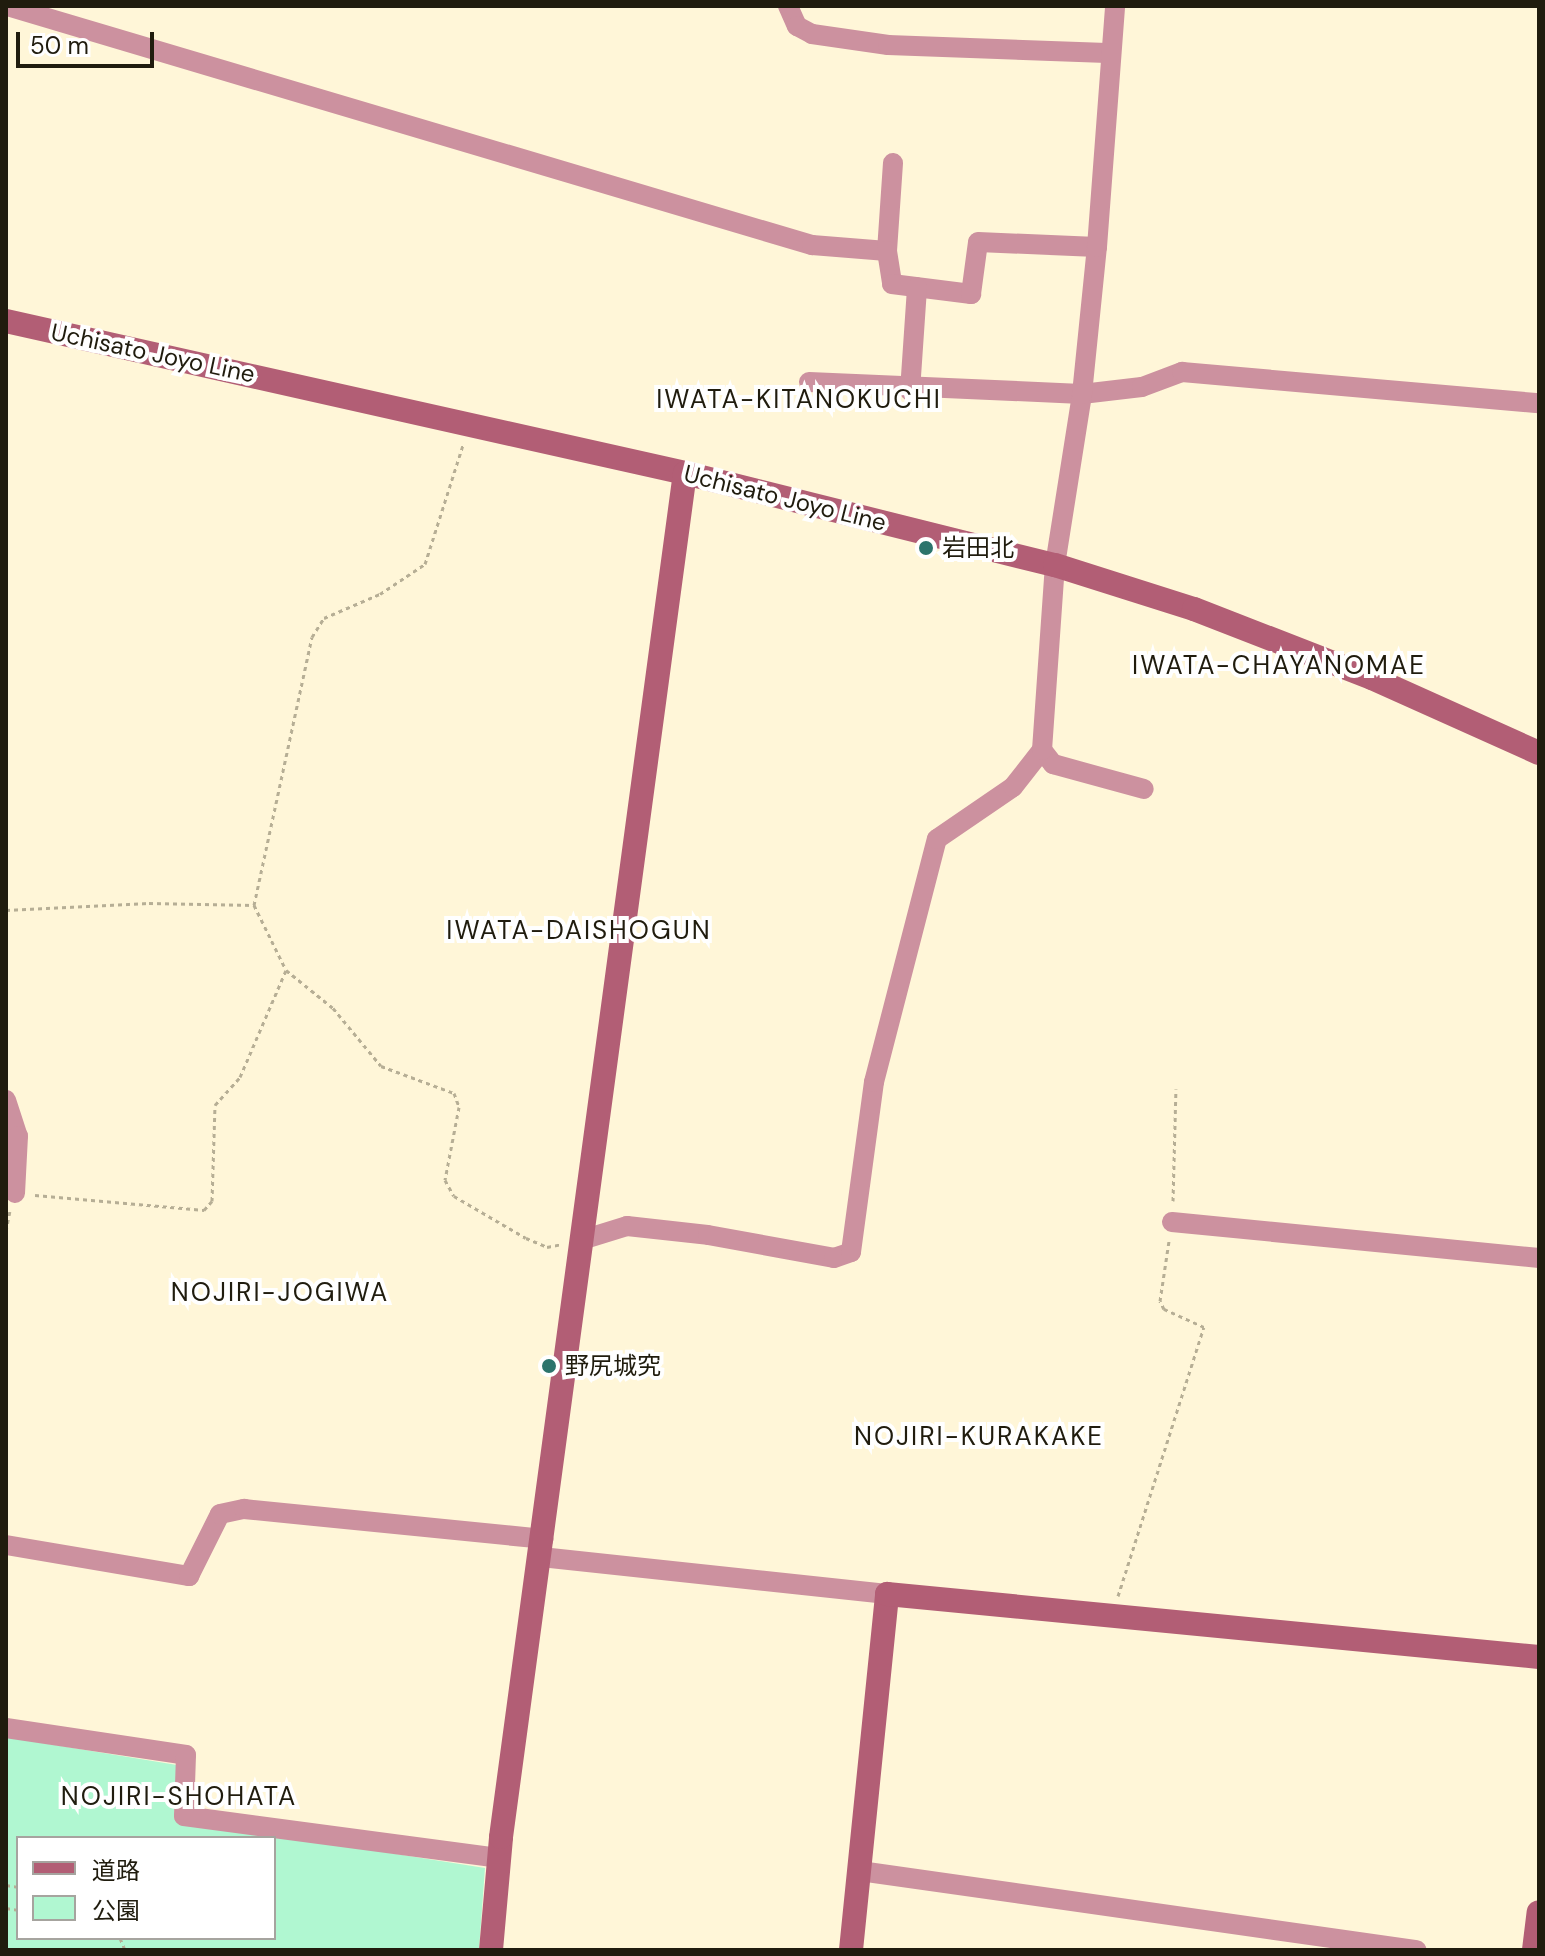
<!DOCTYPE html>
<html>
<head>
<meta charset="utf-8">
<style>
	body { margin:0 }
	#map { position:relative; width:1545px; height:1956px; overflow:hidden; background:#fff6d8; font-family:"DM Sans","Noto Sans JP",sans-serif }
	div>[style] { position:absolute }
	.green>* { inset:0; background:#b0f7d1 }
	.path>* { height:3px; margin-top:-1.5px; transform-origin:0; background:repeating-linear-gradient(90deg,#b6ae95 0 4px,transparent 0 8px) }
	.street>* { height:20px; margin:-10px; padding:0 10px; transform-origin:10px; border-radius:10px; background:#cc919f }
	.secondary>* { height:24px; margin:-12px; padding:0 12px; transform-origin:12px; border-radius:12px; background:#b25e75 }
	.dots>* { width:22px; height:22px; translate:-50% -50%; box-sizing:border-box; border:4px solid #fff; border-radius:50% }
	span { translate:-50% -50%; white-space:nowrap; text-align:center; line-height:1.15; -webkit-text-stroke:8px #fff; paint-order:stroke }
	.street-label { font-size:24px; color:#201c0e }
	.poi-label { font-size:24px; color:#201c0e }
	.left { translate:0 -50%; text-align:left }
	.neighbourhood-label { font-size:26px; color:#201c0e; letter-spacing:2px }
	.frame { position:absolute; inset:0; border:8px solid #201c0e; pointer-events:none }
	.legend { position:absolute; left:16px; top:1836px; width:260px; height:104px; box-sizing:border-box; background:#fff; border:2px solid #a6a49f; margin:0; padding:10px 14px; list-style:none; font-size:24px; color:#201c0e }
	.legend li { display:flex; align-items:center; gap:16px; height:40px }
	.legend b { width:40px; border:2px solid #a6a49f }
	.scale { position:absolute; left:16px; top:32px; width:138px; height:36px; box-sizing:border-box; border:4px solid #201c0e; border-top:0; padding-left:10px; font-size:24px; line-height:28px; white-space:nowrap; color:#201c0e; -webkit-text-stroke:6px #fff; paint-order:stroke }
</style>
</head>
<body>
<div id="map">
	<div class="green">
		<div style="clip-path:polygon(evenodd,6px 1737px,177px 1765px,174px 1819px,485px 1868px,479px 1950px,6px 1950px,6px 1737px,18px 1838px,274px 1838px,274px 1938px,18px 1938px,18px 1838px)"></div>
	</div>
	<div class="path">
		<div style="left:254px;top:905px;width:274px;rotate:-77.8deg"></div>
		<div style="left:312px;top:637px;width:22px;rotate:-58deg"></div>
		<div style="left:324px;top:618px;width:61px;rotate:-23.2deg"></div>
		<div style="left:380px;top:594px;width:54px;rotate:-33.7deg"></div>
		<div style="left:425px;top:564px;width:125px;rotate:-72.3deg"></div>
		<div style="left:6px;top:910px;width:143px;rotate:-2.8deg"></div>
		<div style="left:149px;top:903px;width:105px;rotate:1.1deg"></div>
		<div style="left:254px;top:905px;width:72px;rotate:63.8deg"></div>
		<div style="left:286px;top:970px;width:60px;rotate:39deg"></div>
		<div style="left:333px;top:1008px;width:75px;rotate:50.4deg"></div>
		<div style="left:381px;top:1066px;width:78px;rotate:20.3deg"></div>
		<div style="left:454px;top:1093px;width:15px;rotate:70deg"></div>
		<div style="left:459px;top:1107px;width:74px;rotate:100.9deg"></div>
		<div style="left:445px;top:1180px;width:18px;rotate:61deg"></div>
		<div style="left:454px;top:1196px;width:83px;rotate:30.3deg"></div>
		<div style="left:526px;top:1238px;width:23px;rotate:23deg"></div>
		<div style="left:547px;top:1247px;width:15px;rotate:-11deg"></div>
		<div style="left:35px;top:1195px;width:170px;rotate:5.1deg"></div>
		<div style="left:204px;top:1210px;width:12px;rotate:-48deg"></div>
		<div style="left:212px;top:1201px;width:96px;rotate:-88.2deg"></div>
		<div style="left:215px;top:1105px;width:38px;rotate:-48deg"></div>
		<div style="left:240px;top:1077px;width:116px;rotate:-66.7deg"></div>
		<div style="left:1173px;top:1201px;width:112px;rotate:-88.5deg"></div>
		<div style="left:6px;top:1231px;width:20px;rotate:-79deg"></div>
		<div style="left:1118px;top:1596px;width:282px;rotate:-72.3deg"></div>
		<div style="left:1204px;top:1327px;width:44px;rotate:-155.8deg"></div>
		<div style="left:1164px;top:1309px;width:9px;rotate:-117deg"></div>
		<div style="left:1160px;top:1301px;width:61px;rotate:-81.5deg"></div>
		<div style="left:6px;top:1885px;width:12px;rotate:9deg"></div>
		<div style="left:6px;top:1908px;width:12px;rotate:9deg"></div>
		<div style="left:120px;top:1938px;width:13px;rotate:67deg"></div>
	</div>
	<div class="street">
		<div style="left:7px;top:6px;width:840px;rotate:16.54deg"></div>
		<div style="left:812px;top:245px;width:75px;rotate:4.6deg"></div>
		<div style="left:788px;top:6px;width:22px;rotate:66deg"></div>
		<div style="left:797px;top:26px;width:17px;rotate:28deg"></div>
		<div style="left:812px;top:34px;width:77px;rotate:8.2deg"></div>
		<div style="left:888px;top:45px;width:219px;rotate:2.1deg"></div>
		<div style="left:893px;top:163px;width:88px;rotate:93.9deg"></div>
		<div style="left:887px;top:251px;width:33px;rotate:81deg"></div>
		<div style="left:892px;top:284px;width:80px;rotate:7.2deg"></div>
		<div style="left:971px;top:294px;width:52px;rotate:-82.3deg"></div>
		<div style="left:978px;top:242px;width:119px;rotate:2.4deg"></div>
		<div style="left:809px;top:382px;width:273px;rotate:2.5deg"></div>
		<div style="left:1082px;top:394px;width:60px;rotate:-6.7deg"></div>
		<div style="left:1142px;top:387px;width:43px;rotate:-20.6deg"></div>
		<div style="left:1182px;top:372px;width:358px;rotate:5deg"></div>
		<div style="left:910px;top:391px;width:104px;rotate:-86.1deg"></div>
		<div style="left:1042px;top:750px;width:18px;rotate:52deg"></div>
		<div style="left:1053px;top:764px;width:94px;rotate:15.4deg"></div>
		<div style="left:6px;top:1100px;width:38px;rotate:72deg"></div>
		<div style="left:18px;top:1136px;width:57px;rotate:93deg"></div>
		<div style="left:1172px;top:1222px;width:369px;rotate:5.6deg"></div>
		<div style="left:585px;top:1239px;width:44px;rotate:-17.2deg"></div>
		<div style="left:627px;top:1226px;width:81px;rotate:6.3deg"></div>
		<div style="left:708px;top:1235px;width:128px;rotate:10.3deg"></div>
		<div style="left:834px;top:1258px;width:18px;rotate:-19deg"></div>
		<div style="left:851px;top:1252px;width:172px;rotate:-82.3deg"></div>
		<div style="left:874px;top:1082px;width:251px;rotate:-75.5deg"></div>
		<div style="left:937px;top:839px;width:92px;rotate:-34.4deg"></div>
		<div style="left:1013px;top:787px;width:47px;rotate:-51.9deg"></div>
		<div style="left:1042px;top:750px;width:185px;rotate:-86deg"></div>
		<div style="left:1055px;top:565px;width:173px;rotate:-81deg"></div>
		<div style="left:1082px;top:394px;width:148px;rotate:-84.2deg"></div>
		<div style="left:1097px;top:247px;width:242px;rotate:-85.7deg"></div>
		<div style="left:6px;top:1545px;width:186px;rotate:9.6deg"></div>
		<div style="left:189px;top:1576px;width:69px;rotate:-63.4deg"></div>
		<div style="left:220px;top:1514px;width:25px;rotate:-12deg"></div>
		<div style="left:244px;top:1509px;width:301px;rotate:5.7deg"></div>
		<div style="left:541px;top:1557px;width:348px;rotate:6.1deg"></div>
		<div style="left:6px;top:1728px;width:182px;rotate:8.5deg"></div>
		<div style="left:186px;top:1755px;width:61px;rotate:91.9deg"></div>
		<div style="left:184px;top:1816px;width:317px;rotate:7.6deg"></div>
		<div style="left:860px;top:1871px;width:562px;rotate:8.09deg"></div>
	</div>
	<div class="secondary">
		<div style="left:6px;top:321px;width:696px;rotate:12.62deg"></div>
		<div style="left:685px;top:473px;width:381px;rotate:14deg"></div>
		<div style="left:1055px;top:565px;width:146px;rotate:17.6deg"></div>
		<div style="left:1194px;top:609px;width:191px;rotate:21.2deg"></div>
		<div style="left:1372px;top:678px;width:183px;rotate:24.2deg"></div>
		<div style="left:491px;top:1950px;width:113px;rotate:-84.9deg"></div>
		<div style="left:501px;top:1837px;width:1376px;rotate:-82.32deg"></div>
		<div style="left:851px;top:1950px;width:358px;rotate:-84.2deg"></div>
		<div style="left:887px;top:1594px;width:655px;rotate:5.52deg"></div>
		<div style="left:1534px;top:1950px;width:38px;rotate:-83deg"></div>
	</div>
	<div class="dots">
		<div style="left:926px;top:548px;background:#2c746c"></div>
		<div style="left:549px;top:1366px;background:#2c746c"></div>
	</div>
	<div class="street-label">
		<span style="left:153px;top:353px;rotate:12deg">Uchisato Joyo Line</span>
		<span style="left:785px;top:498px;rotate:14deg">Uchisato Joyo Line</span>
	</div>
	<div class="poi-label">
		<span class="left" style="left:942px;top:548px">岩田北</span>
		<span class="left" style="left:565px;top:1366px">野尻城究</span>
	</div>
	<div class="neighbourhood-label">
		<span style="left:799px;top:400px">IWATA-KITANOKUCHI</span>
		<span style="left:1279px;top:666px">IWATA-CHAYANOMAE</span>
		<span style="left:579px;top:931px">IWATA-DAISHOGUN</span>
		<span style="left:280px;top:1293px">NOJIRI-JOGIWA</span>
		<span style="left:979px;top:1437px">NOJIRI-KURAKAKE</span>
		<span style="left:179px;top:1797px">NOJIRI-SHOHATA</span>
	</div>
	<div class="frame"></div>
	<ul class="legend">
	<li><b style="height:10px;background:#b25e75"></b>道路</li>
	<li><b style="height:22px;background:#b0f7d1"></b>公園</li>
	</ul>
	<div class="scale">50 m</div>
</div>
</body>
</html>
